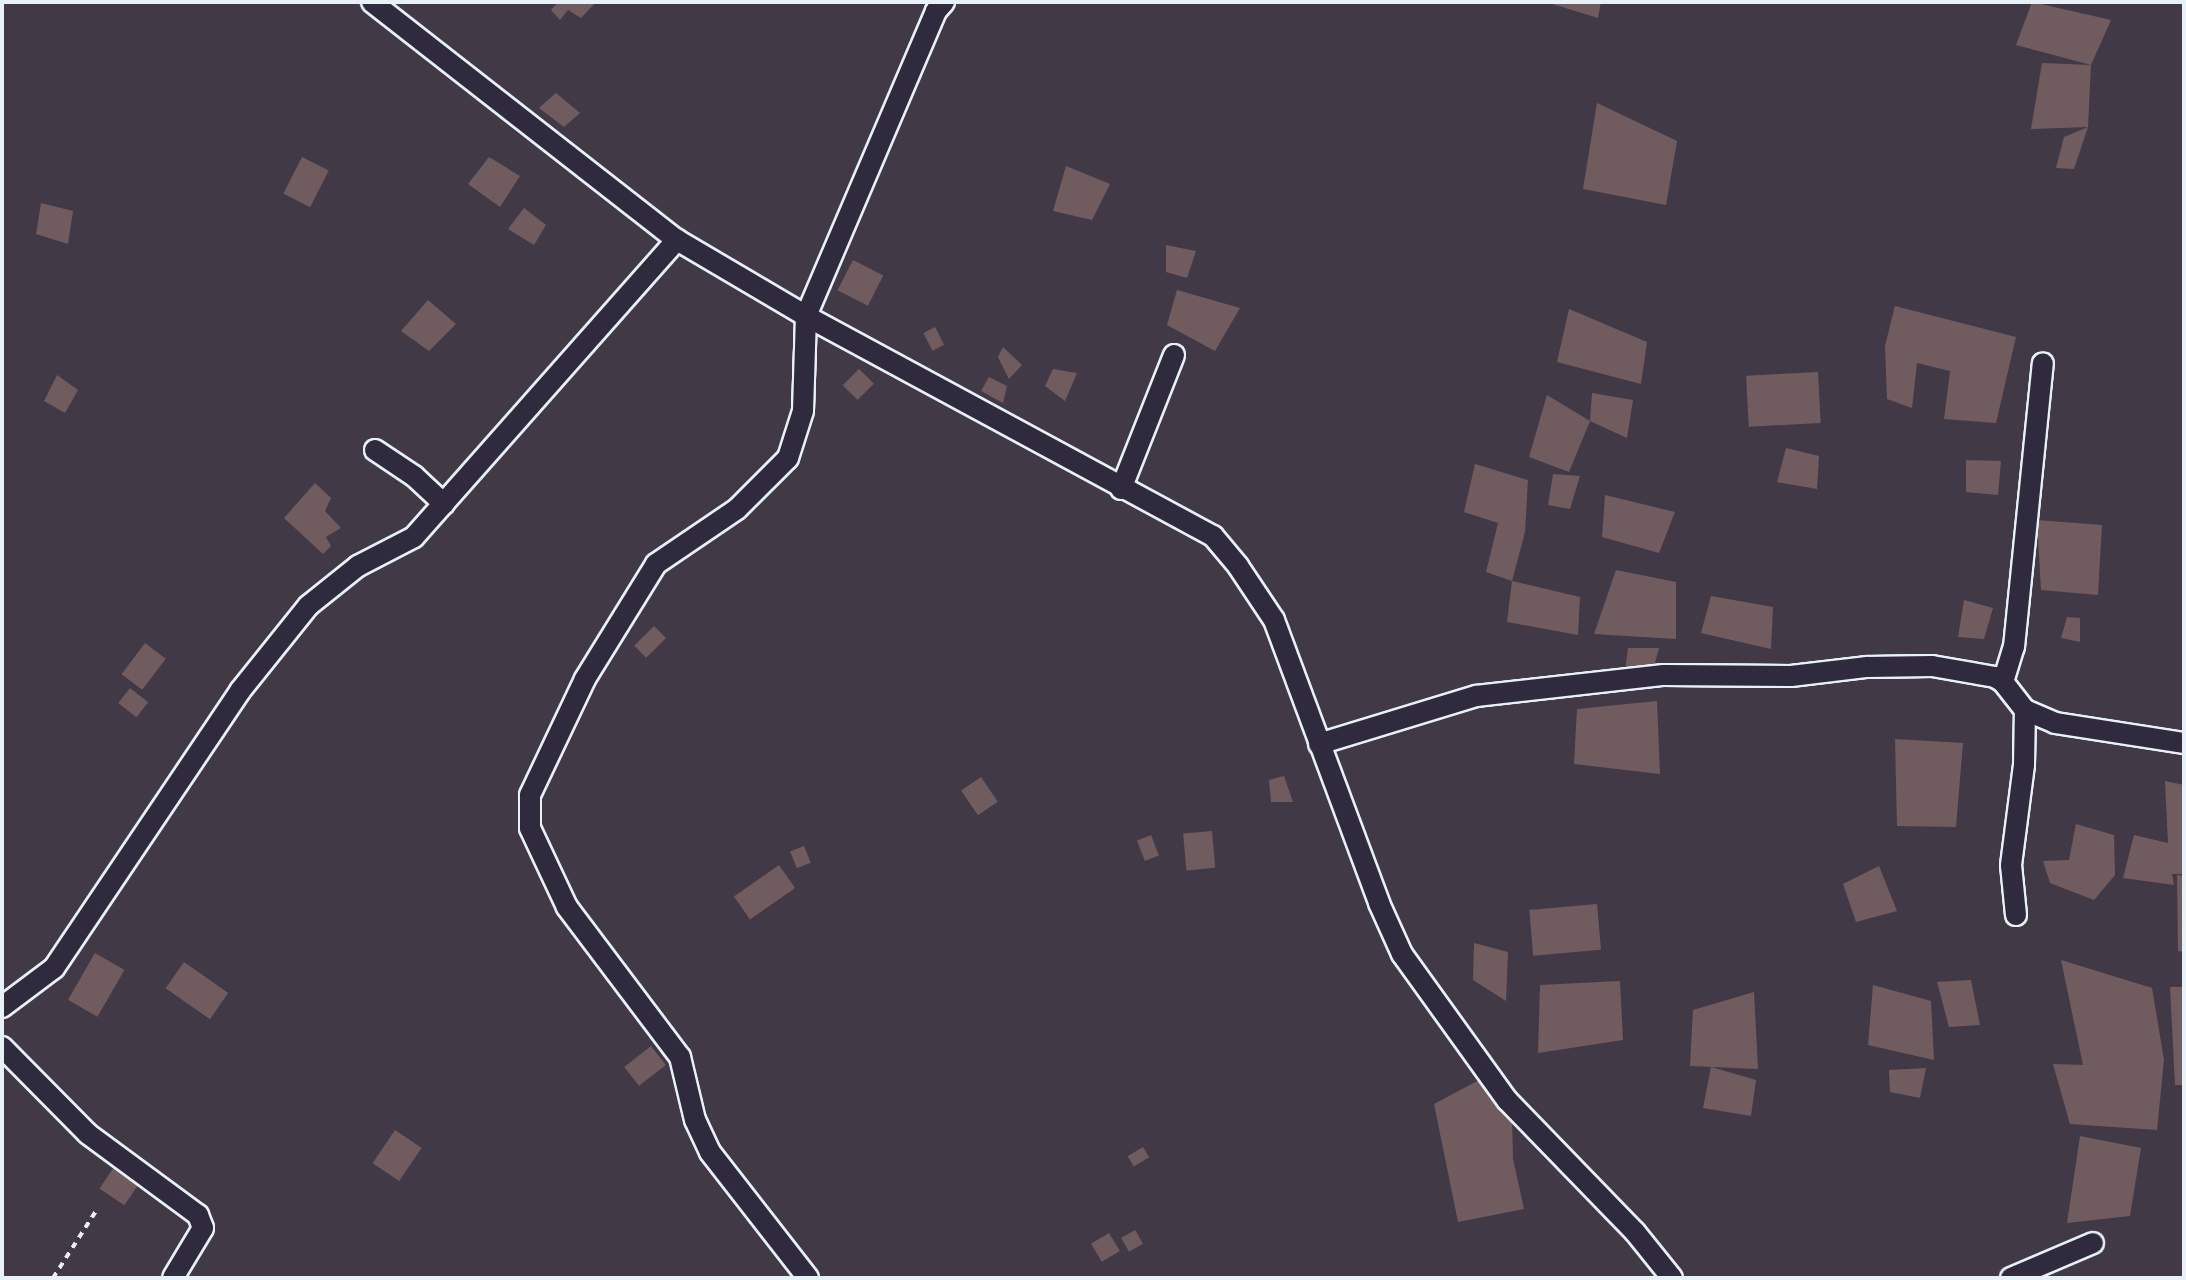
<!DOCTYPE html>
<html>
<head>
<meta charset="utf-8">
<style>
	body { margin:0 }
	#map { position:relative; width:2186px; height:1280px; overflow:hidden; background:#423947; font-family:"Comic Neue",sans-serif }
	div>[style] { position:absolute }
	.building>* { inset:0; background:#705c5e; transform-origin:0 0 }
	.path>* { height:4px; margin-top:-2px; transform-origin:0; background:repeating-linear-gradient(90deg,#e8f1f8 0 6px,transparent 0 12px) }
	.roads { filter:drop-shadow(2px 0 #e8f1f8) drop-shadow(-2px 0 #e8f1f8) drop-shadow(0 2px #e8f1f8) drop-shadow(0 -2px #e8f1f8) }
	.minor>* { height:20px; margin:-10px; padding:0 10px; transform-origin:10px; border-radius:10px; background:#2f2a3d }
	span { translate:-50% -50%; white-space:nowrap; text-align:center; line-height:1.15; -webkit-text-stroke:6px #2f2a3d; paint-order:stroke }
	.frame { position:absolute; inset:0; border:4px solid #e8f1f8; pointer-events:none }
</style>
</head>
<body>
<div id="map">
	<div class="building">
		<div style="clip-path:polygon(558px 2px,596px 2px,581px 18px,568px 10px,560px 20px,551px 10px)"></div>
		<div style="clip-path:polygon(1546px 2px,1601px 2px,1598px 18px)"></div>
		<div style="clip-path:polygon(2032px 2px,2111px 20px,2091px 65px,2016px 45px)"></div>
		<div style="clip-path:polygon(2042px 63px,2091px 65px,2088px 127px,2031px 129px)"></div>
		<div style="clip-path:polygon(556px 93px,580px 113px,564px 127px,539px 108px)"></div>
		<div style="clip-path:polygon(1597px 103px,1677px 141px,1666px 205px,1583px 189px)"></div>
		<div style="clip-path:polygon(2088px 127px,2074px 169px,2056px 168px,2064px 137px)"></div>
		<div style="left:302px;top:157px;width:30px;height:41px;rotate:27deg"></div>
		<div style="clip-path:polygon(489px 157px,520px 176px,500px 207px,468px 184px)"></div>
		<div style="clip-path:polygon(1066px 166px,1110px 184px,1092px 220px,1053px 211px)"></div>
		<div style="clip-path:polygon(41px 203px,73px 211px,68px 244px,36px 234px)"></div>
		<div style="clip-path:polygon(524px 208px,546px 225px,534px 245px,508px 229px)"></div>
		<div style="clip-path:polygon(1166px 245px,1196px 251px,1187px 278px,1166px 272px)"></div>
		<div style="left:853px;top:260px;width:34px;height:34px;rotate:27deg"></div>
		<div style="clip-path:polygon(1177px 290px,1240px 308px,1215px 351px,1167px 325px)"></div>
		<div style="clip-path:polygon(428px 300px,456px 324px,429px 351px,401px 331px)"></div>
		<div style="clip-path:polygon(1895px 306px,2016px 337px,1996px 423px,1944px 419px,1950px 371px,1917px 363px,1912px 408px,1887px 399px,1885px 346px)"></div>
		<div style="clip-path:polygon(1569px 309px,1647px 342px,1641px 384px,1557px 362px)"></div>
		<div style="left:935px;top:327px;width:20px;height:13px;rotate:63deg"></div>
		<div style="clip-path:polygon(1003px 347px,1022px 365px,1009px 379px,998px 357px)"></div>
		<div style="left:859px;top:369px;width:21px;height:23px;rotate:45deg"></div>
		<div style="clip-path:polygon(1053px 369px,1077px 373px,1065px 401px,1045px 386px)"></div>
		<div style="left:1818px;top:372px;width:51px;height:72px;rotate:87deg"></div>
		<div style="clip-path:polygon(57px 375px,78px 390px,65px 413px,44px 401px)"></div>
		<div style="clip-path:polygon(989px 377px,1007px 386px,1003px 403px,981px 391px)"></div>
		<div style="clip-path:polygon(1592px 393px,1633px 400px,1627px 438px,1590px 421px)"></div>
		<div style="clip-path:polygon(1547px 395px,1590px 421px,1569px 472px,1529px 457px)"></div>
		<div style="clip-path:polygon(1786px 448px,1819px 456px,1817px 489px,1777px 482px)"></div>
		<div style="clip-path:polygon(1966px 460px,2001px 461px,1998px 495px,1966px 492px)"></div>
		<div style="clip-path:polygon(1475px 464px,1528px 480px,1525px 532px,1512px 581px,1580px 597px,1578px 635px,1507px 622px,1512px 581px,1486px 572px,1498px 523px,1464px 512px)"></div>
		<div style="clip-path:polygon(1553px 474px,1580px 476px,1570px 509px,1548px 505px)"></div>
		<div style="clip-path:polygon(315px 483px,331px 498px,325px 511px,341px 528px,326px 537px,331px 546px,323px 554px,284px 518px)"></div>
		<div style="clip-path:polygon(1605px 495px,1675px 512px,1659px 553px,1602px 537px)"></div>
		<div style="clip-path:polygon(2037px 520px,2102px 525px,2098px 595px,2041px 590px)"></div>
		<div style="clip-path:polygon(1616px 570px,1676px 582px,1676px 639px,1594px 634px)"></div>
		<div style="clip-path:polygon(1711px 596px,1773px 607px,1771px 649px,1701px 633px)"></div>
		<div style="clip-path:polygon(1964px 600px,1993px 608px,1984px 639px,1958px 637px)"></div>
		<div style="clip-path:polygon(2067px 617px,2080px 618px,2080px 642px,2061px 638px)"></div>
		<div style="left:654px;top:626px;width:17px;height:28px;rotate:45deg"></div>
		<div style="left:145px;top:643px;width:26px;height:39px;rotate:37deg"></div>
		<div style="clip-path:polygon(1628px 648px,1659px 648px,1653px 670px,1625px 671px)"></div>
		<div style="left:130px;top:688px;width:23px;height:19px;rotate:38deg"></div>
		<div style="clip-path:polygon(1657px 701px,1660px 774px,1574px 764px,1577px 709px)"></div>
		<div style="clip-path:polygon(1895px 739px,1963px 743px,1956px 827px,1897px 826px)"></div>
		<div style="clip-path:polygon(1284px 776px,1293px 802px,1271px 802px,1269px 780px)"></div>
		<div style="left:981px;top:777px;width:30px;height:24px;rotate:56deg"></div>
		<div style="clip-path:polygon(2165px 781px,2184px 785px,2184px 874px,2172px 874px,2174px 885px,2123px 878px,2134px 835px,2168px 843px)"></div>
		<div style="clip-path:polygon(2076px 824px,2114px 835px,2115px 875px,2094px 900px,2050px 883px,2043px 861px,2069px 860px)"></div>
		<div style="left:1212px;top:831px;width:37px;height:29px;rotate:85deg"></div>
		<div style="left:1151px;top:835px;width:22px;height:15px;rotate:69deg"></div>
		<div style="left:804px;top:846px;width:18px;height:15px;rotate:68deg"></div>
		<div style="left:779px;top:865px;width:28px;height:55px;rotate:55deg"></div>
		<div style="clip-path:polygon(1879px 866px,1897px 911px,1856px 922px,1843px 884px)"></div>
		<div style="clip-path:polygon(2177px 875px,2184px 876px,2184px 952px,2178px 951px)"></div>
		<div style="left:1597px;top:904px;width:46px;height:68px;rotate:85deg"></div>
		<div style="clip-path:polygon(1474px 943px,1508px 952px,1506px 1001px,1473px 980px)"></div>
		<div style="left:95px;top:953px;width:34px;height:54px;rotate:30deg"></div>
		<div style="clip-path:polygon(2061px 960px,2152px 988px,2164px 1060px,2157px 1130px,2070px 1124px,2053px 1064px,2083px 1065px)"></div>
		<div style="left:184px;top:962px;width:54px;height:32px;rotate:35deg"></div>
		<div style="clip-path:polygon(1971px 980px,1980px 1025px,1949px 1027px,1937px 982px)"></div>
		<div style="clip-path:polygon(1620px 981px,1623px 1040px,1538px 1053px,1540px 985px)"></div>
		<div style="clip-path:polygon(1873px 985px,1931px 1001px,1934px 1060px,1868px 1045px)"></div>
		<div style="clip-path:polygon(2170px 987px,2184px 987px,2184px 1085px,2175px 1085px)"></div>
		<div style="clip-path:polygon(1754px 992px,1758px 1069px,1690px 1066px,1693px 1010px)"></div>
		<div style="left:651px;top:1046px;width:24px;height:34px;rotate:52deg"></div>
		<div style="clip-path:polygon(1711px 1067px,1756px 1080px,1751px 1116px,1703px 1108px)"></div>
		<div style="clip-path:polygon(1926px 1068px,1920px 1098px,1890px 1092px,1889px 1070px)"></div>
		<div style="clip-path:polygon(1481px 1079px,1512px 1116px,1513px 1159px,1524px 1209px,1458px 1222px,1434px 1104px)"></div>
		<div style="left:395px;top:1130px;width:32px;height:40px;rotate:34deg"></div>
		<div style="clip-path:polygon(2080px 1136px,2141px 1148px,2130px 1216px,2067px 1223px)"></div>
		<div style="left:1143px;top:1147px;width:12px;height:18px;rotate:59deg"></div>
		<div style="left:114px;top:1167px;width:30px;height:26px;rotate:34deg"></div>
		<div style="left:1135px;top:1230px;width:16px;height:16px;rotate:60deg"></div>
		<div style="left:1109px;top:1233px;width:21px;height:21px;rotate:59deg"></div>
	</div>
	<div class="path">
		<div style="left:53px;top:1278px;width:83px;rotate:-57.3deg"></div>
	</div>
	<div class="roads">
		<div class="minor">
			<div style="left:372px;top:2px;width:387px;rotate:38deg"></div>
			<div style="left:677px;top:240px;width:150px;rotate:30.5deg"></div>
			<div style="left:806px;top:316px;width:463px;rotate:28.4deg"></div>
			<div style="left:1213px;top:536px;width:39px;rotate:50deg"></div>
			<div style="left:1238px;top:566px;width:65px;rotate:56.3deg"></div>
			<div style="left:1274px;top:620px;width:302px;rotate:69.6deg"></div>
			<div style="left:1379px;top:903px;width:56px;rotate:65.7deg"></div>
			<div style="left:1402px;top:954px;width:180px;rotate:54.3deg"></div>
			<div style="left:1507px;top:1100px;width:184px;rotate:45.9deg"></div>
			<div style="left:1635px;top:1232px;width:59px;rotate:51.2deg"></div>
			<div style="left:375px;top:450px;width:47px;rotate:33.7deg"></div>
			<div style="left:414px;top:476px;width:41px;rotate:43deg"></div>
			<div style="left:1121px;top:489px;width:144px;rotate:-68.4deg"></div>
			<div style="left:2003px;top:682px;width:37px;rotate:-73deg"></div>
			<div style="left:2014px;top:647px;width:285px;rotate:-84.2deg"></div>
			<div style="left:1319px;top:744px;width:164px;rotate:-17deg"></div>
			<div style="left:1476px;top:696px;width:189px;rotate:-6.4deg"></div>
			<div style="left:1664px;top:675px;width:127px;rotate:0.5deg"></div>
			<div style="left:1791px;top:676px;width:77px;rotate:-6.8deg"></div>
			<div style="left:1867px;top:667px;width:65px;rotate:-0.9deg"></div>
			<div style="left:1932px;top:666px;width:64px;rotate:9.9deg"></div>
			<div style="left:1995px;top:677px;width:9px;rotate:32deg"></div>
			<div style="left:2003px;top:682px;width:36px;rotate:52deg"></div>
			<div style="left:2025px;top:710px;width:33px;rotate:23deg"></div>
			<div style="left:2055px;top:723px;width:131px;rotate:8.8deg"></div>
			<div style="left:2016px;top:915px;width:50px;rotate:-95.7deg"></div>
			<div style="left:2011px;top:865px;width:101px;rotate:-82.6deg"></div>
			<div style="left:2024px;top:765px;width:55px;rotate:-89deg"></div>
			<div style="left:2px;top:1007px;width:65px;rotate:-36.9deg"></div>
			<div style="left:54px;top:968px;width:334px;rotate:-56.1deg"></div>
			<div style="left:240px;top:691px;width:109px;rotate:-51.3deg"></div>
			<div style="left:308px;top:606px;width:64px;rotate:-38.7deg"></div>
			<div style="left:358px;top:566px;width:63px;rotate:-27.4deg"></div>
			<div style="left:414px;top:537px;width:397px;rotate:-48.5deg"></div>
			<div style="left:2px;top:1047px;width:122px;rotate:45.3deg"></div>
			<div style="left:88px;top:1134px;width:137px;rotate:36.4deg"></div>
			<div style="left:198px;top:1215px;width:14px;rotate:69deg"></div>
			<div style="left:203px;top:1228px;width:58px;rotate:121deg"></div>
			<div style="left:808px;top:1278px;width:160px;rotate:-127.9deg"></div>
			<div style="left:710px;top:1152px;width:35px;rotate:-115deg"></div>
			<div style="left:695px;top:1120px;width:65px;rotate:-103.4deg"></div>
			<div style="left:680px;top:1057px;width:188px;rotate:-127deg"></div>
			<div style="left:567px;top:907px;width:87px;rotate:-115.1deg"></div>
			<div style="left:530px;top:828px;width:33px;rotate:-90deg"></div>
			<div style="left:530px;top:795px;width:128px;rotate:-64.6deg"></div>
			<div style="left:585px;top:679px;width:135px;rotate:-58.3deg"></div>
			<div style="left:656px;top:564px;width:98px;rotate:-34.2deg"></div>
			<div style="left:737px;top:509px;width:72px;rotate:-45deg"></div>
			<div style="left:788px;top:458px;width:49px;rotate:-72.3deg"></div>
			<div style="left:803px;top:411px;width:95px;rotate:-88.2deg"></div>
			<div style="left:806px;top:316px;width:332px;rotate:-66.9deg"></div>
			<div style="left:936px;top:11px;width:12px;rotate:-48deg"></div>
			<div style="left:2011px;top:1278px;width:89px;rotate:-23.1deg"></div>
		</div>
	</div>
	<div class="frame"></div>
</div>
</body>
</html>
